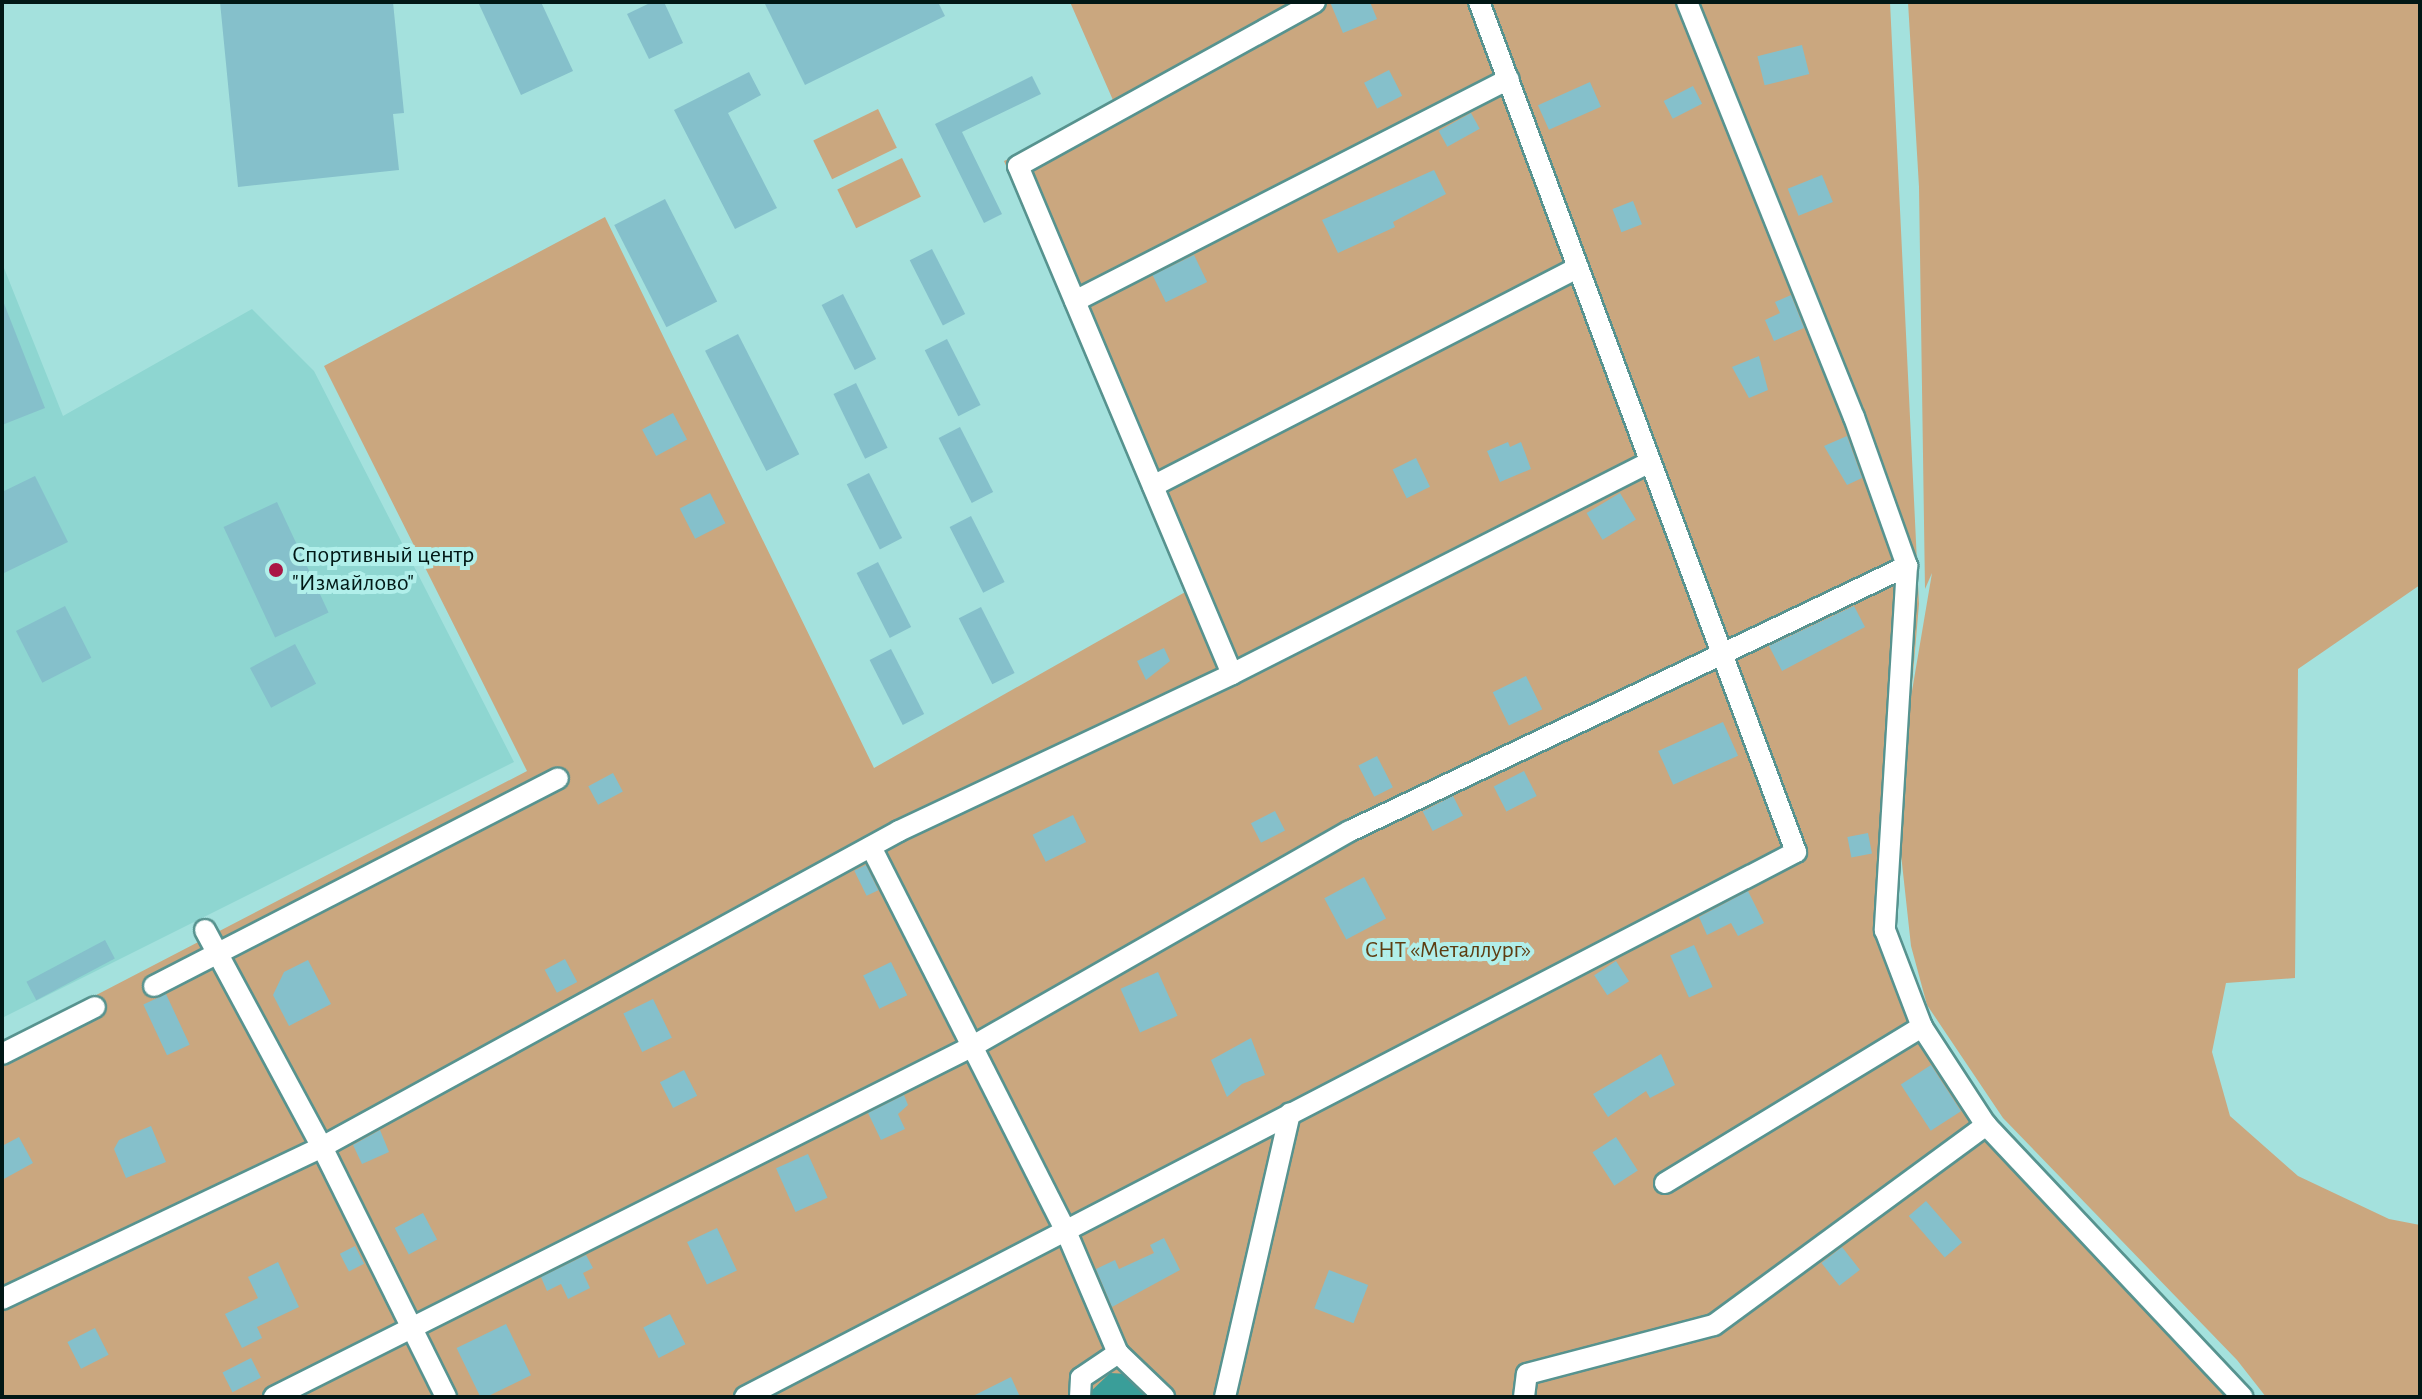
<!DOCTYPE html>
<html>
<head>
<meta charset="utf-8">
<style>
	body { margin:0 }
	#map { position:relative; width:2422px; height:1399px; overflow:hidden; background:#a4e1dd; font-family:"Alegreya Sans",sans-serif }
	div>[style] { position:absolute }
	.built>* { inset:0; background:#8ed6d1 }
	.green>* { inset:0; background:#caa77f; transform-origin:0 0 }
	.water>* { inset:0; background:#3a9e99 }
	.building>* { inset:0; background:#85c0cb; transform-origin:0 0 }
	.roads { filter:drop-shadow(2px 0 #57938f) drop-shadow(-2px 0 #57938f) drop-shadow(0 2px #57938f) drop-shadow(0 -2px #57938f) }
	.minor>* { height:20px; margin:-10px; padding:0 10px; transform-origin:10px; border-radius:10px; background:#fff }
	.dots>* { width:22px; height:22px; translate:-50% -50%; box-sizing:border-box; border:4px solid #b1efea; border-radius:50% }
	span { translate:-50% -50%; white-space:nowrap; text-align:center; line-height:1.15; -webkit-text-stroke:8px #b1efea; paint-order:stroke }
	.poi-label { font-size:24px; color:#011816 }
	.left { translate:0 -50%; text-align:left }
	.park-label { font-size:24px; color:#5e3e13 }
	.frame { position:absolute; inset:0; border:4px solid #011816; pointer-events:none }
</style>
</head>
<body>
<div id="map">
	<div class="built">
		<div style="clip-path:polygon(2px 263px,63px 416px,252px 309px,314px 371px,514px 762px,2px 1018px)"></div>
	</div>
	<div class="green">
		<div style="clip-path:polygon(1070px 2px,1890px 2px,1919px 604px,1911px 697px,1932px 573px,1925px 589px,1919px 187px,1908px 2px,2420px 2px,2420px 585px,2298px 669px,2295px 978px,2226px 983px,2212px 1052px,2230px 1116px,2298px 1176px,2389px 1219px,2420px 1225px,2420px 1397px,2266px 1397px,2237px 1360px,2003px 1118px,1927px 1005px,1911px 946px,1899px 836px,1891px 928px,1933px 1028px,1979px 1097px,2048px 1180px,2220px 1358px,2251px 1397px,2px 1397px,2px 1044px,527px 771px,324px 366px,605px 217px,874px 768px,1187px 591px,1004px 161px,1116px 107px)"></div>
		<div style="left:878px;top:109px;width:43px;height:72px;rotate:64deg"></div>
		<div style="left:902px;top:158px;width:43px;height:72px;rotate:64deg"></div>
	</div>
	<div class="water">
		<div style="clip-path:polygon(1110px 1373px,1129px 1374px,1154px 1397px,1085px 1397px)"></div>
	</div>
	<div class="building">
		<div style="clip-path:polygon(220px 2px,393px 2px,404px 113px,393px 114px,399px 170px,238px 187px)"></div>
		<div style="clip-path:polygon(478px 2px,541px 2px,573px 71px,521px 95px)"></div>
		<div style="clip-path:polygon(652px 2px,664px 2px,683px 43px,649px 59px,627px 14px)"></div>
		<div style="clip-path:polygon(764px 2px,938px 2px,945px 16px,805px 85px)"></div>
		<div style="clip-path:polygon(1330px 2px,1370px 2px,1377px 19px,1343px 33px)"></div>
		<div style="left:1802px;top:45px;width:30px;height:46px;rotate:76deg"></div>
		<div style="left:1389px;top:70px;width:29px;height:28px;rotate:63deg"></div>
		<div style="clip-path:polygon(749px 72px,761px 95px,728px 113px,777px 208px,735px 229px,674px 110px)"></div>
		<div style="clip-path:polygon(1032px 76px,1041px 94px,962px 132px,1002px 214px,984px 223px,935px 124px)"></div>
		<div style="left:1590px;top:82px;width:27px;height:57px;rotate:66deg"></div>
		<div style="left:1693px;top:86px;width:20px;height:33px;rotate:63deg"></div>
		<div style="left:1471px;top:113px;width:18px;height:37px;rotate:61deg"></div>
		<div style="clip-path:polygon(1434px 170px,1446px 194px,1393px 222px,1395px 227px,1338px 253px,1322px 220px)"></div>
		<div style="left:1822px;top:175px;width:29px;height:37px;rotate:68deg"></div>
		<div style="left:665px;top:199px;width:115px;height:57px;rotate:63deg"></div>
		<div style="left:1633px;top:201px;width:25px;height:22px;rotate:69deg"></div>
		<div style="left:932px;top:249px;width:73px;height:25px;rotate:63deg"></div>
		<div style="left:1194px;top:255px;width:30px;height:46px;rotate:64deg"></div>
		<div style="left:843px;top:294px;width:73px;height:24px;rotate:63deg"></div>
		<div style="clip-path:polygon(1791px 295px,1804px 328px,1774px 341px,1765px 320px,1780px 313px,1775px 302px)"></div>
		<div style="clip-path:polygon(3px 301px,45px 408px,2px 425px,2px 302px)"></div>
		<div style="left:738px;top:334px;width:135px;height:37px;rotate:63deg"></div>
		<div style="left:947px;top:339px;width:74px;height:25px;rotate:63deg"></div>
		<div style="clip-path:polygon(1759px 356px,1768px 390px,1749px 398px,1732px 367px)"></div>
		<div style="left:856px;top:383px;width:72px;height:25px;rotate:64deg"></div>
		<div style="left:673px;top:413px;width:30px;height:35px;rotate:62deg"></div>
		<div style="left:960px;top:427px;width:73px;height:24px;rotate:63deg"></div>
		<div style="clip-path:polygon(1847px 436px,1862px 478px,1847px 485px,1824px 446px)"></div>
		<div style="clip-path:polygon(1508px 442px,1510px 447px,1521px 442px,1531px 469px,1500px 482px,1487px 451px)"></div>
		<div style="left:1416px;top:458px;width:32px;height:26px;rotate:64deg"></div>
		<div style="left:869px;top:473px;width:73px;height:25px;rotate:63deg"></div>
		<div style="clip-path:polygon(35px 476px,68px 542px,2px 574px,2px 492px)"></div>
		<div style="left:710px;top:493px;width:34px;height:34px;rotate:63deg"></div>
		<div style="left:1620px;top:493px;width:31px;height:39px;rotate:59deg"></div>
		<div style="left:277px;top:502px;width:122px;height:59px;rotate:65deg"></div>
		<div style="left:971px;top:516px;width:74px;height:24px;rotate:63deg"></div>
		<div style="left:878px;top:562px;width:73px;height:24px;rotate:63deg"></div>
		<div style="left:65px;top:606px;width:58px;height:55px;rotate:63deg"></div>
		<div style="clip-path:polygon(1854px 606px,1865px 627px,1782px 671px,1769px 646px)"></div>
		<div style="left:981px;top:607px;width:74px;height:25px;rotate:63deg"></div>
		<div style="left:295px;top:644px;width:45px;height:51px;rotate:62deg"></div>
		<div style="clip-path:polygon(1164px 648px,1170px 661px,1146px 680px,1137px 661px)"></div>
		<div style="left:891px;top:649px;width:73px;height:24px;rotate:63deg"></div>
		<div style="left:1526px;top:676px;width:37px;height:37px;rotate:64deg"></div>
		<div style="left:1723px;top:722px;width:37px;height:71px;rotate:66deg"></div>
		<div style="left:1377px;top:756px;width:35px;height:21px;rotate:63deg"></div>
		<div style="left:1524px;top:771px;width:28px;height:34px;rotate:63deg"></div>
		<div style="left:613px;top:773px;width:21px;height:28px;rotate:62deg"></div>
		<div style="left:1453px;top:796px;width:22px;height:34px;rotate:63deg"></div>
		<div style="left:1275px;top:811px;width:22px;height:27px;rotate:63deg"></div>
		<div style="left:1073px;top:815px;width:30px;height:45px;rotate:64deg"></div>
		<div style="left:1868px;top:833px;width:21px;height:21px;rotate:79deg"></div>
		<div style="left:866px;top:865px;width:28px;height:13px;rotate:64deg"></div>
		<div style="left:1364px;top:877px;width:47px;height:45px;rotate:62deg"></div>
		<div style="clip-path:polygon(1748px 891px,1764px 923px,1738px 936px,1731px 923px,1707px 935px,1699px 917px)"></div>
		<div style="left:105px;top:940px;width:21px;height:89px;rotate:62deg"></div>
		<div style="left:1694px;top:945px;width:46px;height:26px;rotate:66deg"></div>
		<div style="left:565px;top:959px;width:26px;height:23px;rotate:62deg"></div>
		<div style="clip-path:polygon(308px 960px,331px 1004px,289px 1026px,273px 995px,284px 972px)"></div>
		<div style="left:1616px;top:961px;width:24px;height:26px;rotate:57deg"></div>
		<div style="left:891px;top:962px;width:37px;height:31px;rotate:64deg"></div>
		<div style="left:1158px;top:972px;width:48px;height:41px;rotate:66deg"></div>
		<div style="left:166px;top:994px;width:56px;height:25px;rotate:65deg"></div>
		<div style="left:653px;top:999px;width:43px;height:33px;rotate:64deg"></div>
		<div style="clip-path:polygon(1251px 1038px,1265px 1075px,1242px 1084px,1227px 1097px,1211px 1060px)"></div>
		<div style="clip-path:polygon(1661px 1054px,1675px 1085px,1650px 1098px,1646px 1091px,1608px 1117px,1593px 1094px)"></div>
		<div style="left:1931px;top:1065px;width:55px;height:36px;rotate:57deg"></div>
		<div style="left:684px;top:1070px;width:29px;height:27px;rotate:63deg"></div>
		<div style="clip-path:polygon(904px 1095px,908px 1105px,898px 1114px,905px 1129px,881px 1140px,868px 1113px)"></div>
		<div style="clip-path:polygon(151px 1126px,166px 1162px,126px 1178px,114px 1149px,119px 1140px)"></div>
		<div style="clip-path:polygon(380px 1130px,389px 1152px,362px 1164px,353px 1145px)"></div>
		<div style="clip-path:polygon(19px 1137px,33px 1163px,2px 1180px,2px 1146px)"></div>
		<div style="left:1616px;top:1137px;width:40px;height:28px;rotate:57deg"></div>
		<div style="left:808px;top:1154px;width:48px;height:35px;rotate:66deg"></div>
		<div style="left:1926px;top:1201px;width:55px;height:23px;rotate:49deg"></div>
		<div style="left:423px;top:1213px;width:30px;height:32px;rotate:62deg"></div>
		<div style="left:717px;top:1228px;width:47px;height:33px;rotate:65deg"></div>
		<div style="clip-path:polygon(1164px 1238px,1180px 1270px,1112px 1307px,1096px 1269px,1115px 1260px,1119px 1269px,1154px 1253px,1150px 1245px)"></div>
		<div style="left:355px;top:1246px;width:20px;height:17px;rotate:63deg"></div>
		<div style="left:1842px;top:1247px;width:29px;height:26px;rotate:52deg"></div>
		<div style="clip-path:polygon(586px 1255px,593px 1268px,583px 1273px,590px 1288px,568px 1299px,561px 1284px,547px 1291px,541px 1277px)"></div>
		<div style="clip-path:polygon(278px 1262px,299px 1307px,257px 1327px,262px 1338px,242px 1348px,225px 1314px,258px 1298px,248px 1277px)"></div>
		<div style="left:1329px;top:1270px;width:42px;height:41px;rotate:21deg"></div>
		<div style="left:670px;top:1314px;width:34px;height:30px;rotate:63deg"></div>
		<div style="left:506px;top:1324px;width:57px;height:55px;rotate:64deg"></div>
		<div style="left:95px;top:1328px;width:30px;height:31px;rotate:63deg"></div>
		<div style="left:251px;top:1358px;width:22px;height:32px;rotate:63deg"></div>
		<div style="clip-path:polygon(1011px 1377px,1020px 1397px,971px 1397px)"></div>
	</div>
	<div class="roads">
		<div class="minor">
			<div style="left:1687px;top:2px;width:447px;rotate:68.1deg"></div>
			<div style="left:1854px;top:417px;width:158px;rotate:70.4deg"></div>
			<div style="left:1907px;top:566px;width:365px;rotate:93.5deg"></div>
			<div style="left:1885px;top:930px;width:104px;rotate:69.1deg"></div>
			<div style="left:1922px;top:1027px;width:117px;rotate:56.9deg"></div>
			<div style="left:1986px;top:1125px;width:374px;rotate:46.7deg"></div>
			<div style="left:1075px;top:301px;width:487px;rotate:-27.1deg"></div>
			<div style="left:1153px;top:486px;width:478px;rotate:-27.2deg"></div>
			<div style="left:1232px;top:674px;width:551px;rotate:-112.84deg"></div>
			<div style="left:1018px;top:166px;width:339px;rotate:-28.9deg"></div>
			<div style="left:871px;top:847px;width:428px;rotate:63.1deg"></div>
			<div style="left:1065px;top:1229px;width:135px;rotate:66.9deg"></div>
			<div style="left:1118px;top:1353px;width:64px;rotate:43.7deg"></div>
			<div style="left:205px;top:930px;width:247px;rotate:61.7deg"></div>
			<div style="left:322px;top:1147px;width:279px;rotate:63.6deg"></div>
			<div style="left:154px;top:986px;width:454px;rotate:-27.2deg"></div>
			<div style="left:2px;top:1054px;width:104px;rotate:-26.8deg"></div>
			<div style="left:1665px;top:1183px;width:301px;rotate:-31.3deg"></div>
			<div style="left:2px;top:1299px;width:354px;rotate:-25.4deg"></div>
			<div style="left:322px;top:1147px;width:658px;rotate:-28.71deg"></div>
			<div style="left:899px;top:831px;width:368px;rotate:-25.2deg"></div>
			<div style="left:1232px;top:674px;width:468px;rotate:-26.9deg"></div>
			<div style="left:274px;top:1397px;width:780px;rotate:-26.66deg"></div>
			<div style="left:971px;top:1047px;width:436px;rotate:-29.7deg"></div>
			<div style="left:1350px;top:831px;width:617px;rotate:-25.44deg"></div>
			<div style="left:745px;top:1397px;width:1184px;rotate:-27.41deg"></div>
			<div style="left:1796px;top:852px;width:907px;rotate:-110.45deg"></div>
			<div style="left:1080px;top:1397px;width:19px;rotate:-87deg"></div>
			<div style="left:1081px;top:1378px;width:45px;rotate:-34deg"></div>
			<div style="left:1225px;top:1397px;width:291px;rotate:-77.1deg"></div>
			<div style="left:1524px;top:1397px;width:23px;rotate:-83deg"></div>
			<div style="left:1527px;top:1374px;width:193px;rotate:-14.7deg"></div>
			<div style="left:1714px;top:1325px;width:338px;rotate:-36.3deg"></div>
		</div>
	</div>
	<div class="dots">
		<div style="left:276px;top:570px;background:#aa1545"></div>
	</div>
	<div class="poi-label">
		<span class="left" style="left:292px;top:570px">Спортивный центр<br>"Измайлово"</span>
	</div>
	<div class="park-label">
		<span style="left:1448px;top:951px">СНТ «Металлург»</span>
	</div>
	<div class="frame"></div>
</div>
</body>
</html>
